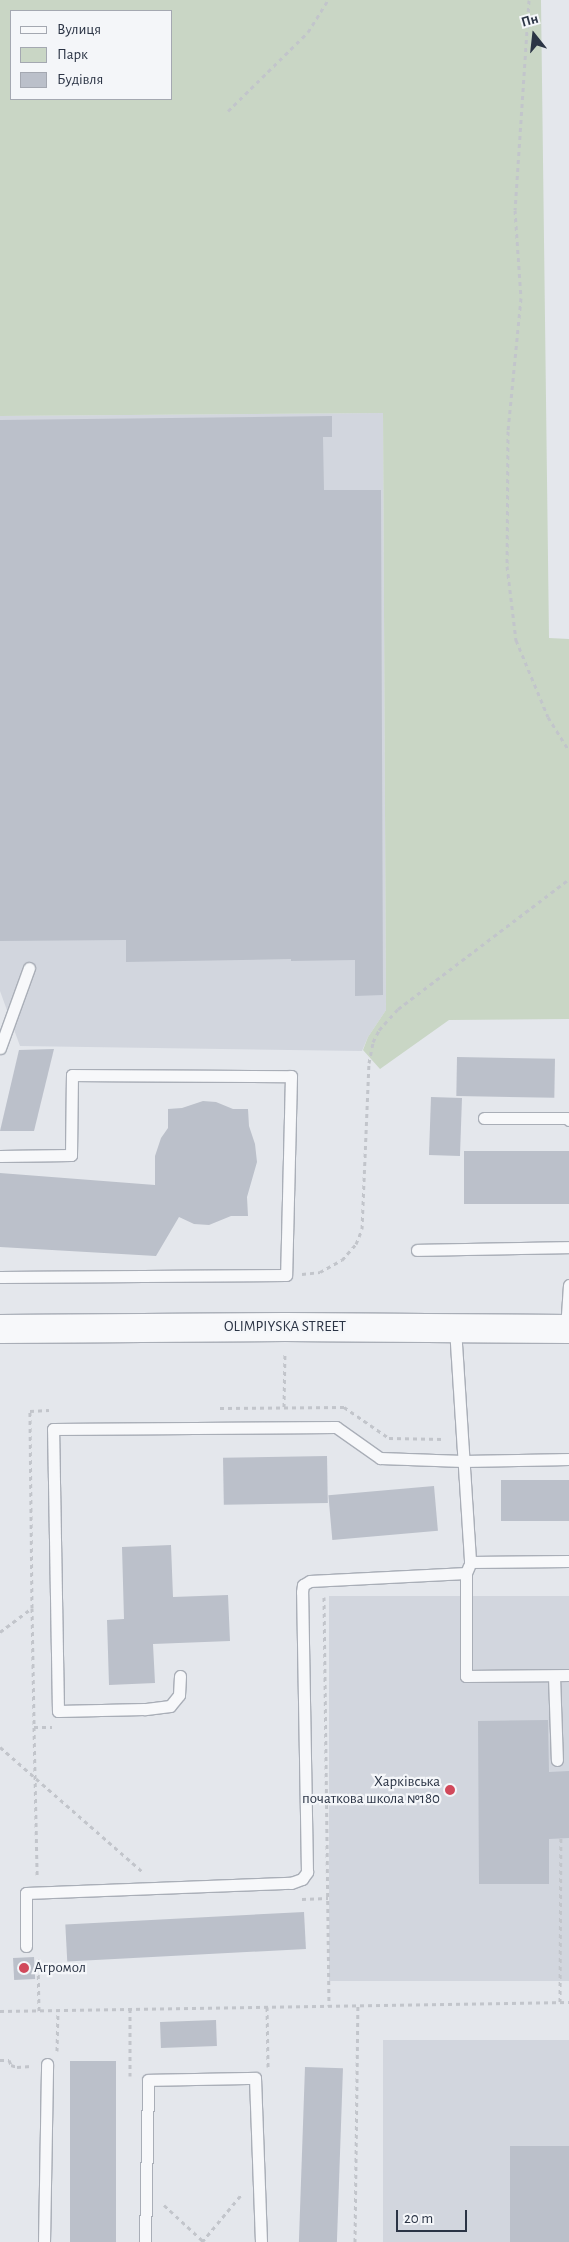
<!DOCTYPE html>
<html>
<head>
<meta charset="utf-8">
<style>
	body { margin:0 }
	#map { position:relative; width:569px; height:2242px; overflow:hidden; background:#e4e7ec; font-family:"Alegreya Sans",sans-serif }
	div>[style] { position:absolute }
	.built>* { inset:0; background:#d2d6de; transform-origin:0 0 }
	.green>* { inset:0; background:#c9d6c5 }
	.building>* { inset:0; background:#bbc0ca; transform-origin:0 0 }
	.path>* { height:3px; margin-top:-1.5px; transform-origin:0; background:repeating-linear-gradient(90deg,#c2c5cb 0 4px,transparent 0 8px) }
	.roads { filter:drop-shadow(1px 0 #a9aeb7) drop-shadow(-1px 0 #a9aeb7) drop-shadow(0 1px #a9aeb7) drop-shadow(0 -1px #a9aeb7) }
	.service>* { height:11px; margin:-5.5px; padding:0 5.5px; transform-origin:5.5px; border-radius:5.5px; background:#f7f8fa }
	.tertiary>* { height:28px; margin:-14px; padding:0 14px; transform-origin:14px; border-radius:14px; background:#f7f8fa }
	.dots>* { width:14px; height:14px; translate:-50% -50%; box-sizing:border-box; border:2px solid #f4f6f9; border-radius:50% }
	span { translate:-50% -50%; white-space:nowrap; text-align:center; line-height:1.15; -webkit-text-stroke:4.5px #f4f6f9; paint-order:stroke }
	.street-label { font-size:15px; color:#2b3445 }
	.poi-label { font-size:15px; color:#2b3445 }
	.right { translate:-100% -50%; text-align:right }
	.left { translate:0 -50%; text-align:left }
	.legend { position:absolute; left:10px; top:10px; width:162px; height:90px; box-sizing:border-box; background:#f4f6f9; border:1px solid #a4a8b1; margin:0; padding:6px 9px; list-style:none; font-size:15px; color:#2b3445 }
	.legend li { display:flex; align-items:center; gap:10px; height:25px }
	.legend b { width:25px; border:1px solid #a4a8b1 }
	.north { position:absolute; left:509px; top:10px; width:50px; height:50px; -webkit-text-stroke:4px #f4f6f9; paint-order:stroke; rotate:344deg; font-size:14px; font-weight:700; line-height:20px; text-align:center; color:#2b3445 }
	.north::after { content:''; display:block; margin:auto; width:18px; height:22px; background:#2b3445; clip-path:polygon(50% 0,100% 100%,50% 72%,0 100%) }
	.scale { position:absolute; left:396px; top:2210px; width:71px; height:22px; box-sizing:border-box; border:2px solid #2b3445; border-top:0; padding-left:6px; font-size:15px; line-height:18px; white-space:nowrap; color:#2b3445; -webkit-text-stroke:4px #f4f6f9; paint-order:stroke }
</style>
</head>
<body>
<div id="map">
	<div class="built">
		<div style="clip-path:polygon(383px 413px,386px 1010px,368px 1037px,362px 1051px,20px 1046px,0 991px,0 416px)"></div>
		<div style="left:569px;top:1596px;width:385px;height:240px;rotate:90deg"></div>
		<div style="left:569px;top:2040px;width:202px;height:186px;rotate:90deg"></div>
	</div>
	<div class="green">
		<div style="clip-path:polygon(evenodd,0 0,541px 0,549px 638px,569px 639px,569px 1019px,449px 1020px,380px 1069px,363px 1050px,368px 1037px,386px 1010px,383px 413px,0 416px,0 0,171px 11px,171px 99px,11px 99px,11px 11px,171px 11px)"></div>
	</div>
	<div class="building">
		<div style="clip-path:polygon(332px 416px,332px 437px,323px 437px,324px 490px,381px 490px,383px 995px,355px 996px,355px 960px,291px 961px,291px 959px,126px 962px,126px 940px,0 941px,0 420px)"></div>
		<div style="clip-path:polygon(54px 1049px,34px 1131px,0 1131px,19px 1050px)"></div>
		<div style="left:457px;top:1057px;width:98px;height:39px;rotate:1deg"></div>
		<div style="left:431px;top:1097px;width:31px;height:58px;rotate:2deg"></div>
		<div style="clip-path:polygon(203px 1101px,216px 1102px,233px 1109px,248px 1109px,249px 1126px,255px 1144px,257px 1162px,247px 1197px,248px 1216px,231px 1216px,209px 1225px,194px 1224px,179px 1217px,156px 1256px,0 1247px,0 1173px,155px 1185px,155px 1156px,161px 1138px,168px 1128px,168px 1109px,182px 1108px)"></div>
		<div style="left:569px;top:1151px;width:53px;height:105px;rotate:90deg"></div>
		<div style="left:327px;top:1456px;width:47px;height:104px;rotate:89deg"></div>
		<div style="left:501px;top:1480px;width:68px;height:41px"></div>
		<div style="left:434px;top:1486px;width:45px;height:106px;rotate:85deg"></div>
		<div style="clip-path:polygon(171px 1545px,173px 1597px,228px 1595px,230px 1641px,153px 1644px,155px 1683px,109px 1685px,107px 1620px,124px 1619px,122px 1547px)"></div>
		<div style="clip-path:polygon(548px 1720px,549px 1772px,569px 1771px,569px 1838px,549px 1839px,549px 1884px,479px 1884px,478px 1721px)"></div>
		<div style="left:304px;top:1912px;width:37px;height:239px;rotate:87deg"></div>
		<div style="left:34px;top:1957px;width:22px;height:21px;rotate:87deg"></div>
		<div style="left:216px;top:2020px;width:26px;height:56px;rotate:88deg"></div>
		<div style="left:70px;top:2061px;width:46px;height:181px"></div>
		<div style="left:305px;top:2067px;width:38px;height:175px;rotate:2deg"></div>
		<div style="left:569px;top:2146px;width:96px;height:59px;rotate:90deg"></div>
	</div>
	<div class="path">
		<div style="left:529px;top:0;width:210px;rotate:93.8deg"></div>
		<div style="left:515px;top:210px;width:88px;rotate:86.1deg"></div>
		<div style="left:521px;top:298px;width:134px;rotate:95.6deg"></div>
		<div style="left:508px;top:431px;width:135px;rotate:90.4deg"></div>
		<div style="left:507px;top:566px;width:75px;rotate:83.1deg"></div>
		<div style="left:516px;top:640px;width:83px;rotate:67.4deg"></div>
		<div style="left:548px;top:717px;width:39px;rotate:58deg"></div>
		<div style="left:228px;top:111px;width:112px;rotate:-44.6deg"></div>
		<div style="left:308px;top:32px;width:38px;rotate:-58deg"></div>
		<div style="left:302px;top:1274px;width:18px;rotate:-6deg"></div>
		<div style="left:320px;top:1272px;width:25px;rotate:-29deg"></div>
		<div style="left:342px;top:1260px;width:21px;rotate:-49deg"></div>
		<div style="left:356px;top:1244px;width:16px;rotate:-68deg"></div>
		<div style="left:362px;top:1229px;width:166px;rotate:-87.6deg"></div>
		<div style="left:369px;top:1063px;width:21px;rotate:-79deg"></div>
		<div style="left:373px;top:1042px;width:13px;rotate:-63deg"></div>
		<div style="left:379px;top:1030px;width:28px;rotate:-48deg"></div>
		<div style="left:398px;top:1009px;width:215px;rotate:-37.2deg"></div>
		<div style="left:284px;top:1407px;width:55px;rotate:-89deg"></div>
		<div style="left:220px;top:1408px;width:124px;rotate:-0.5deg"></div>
		<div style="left:344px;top:1407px;width:55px;rotate:34.6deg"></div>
		<div style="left:389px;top:1438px;width:55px;rotate:1deg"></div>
		<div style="left:324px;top:1597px;width:409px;rotate:89.3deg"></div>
		<div style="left:32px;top:1608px;width:197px;rotate:-90.6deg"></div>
		<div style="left:30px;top:1411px;width:19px;rotate:-3deg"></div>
		<div style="left:0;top:1632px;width:40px;rotate:-37deg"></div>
		<div style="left:32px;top:1608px;width:119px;rotate:89deg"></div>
		<div style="left:34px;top:1727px;width:18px"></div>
		<div style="left:34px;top:1727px;width:148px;rotate:88.8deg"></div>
		<div style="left:0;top:1747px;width:190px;rotate:41.2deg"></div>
		<div style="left:302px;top:1899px;width:26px;rotate:-2deg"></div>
		<div style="left:38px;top:1959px;width:52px;rotate:88.9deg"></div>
		<div style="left:560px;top:2002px;width:164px;rotate:-89.7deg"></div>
		<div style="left:267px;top:2007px;width:60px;rotate:89deg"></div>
		<div style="left:0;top:2011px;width:569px;rotate:-0.91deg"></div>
		<div style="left:57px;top:2051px;width:40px;rotate:-88.6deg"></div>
		<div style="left:0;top:2060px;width:9px"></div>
		<div style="left:9px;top:2060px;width:5px;rotate:68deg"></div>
		<div style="left:11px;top:2065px;width:6px;rotate:18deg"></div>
		<div style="left:17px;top:2067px;width:14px;rotate:-4deg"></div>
		<div style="left:130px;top:2076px;width:66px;rotate:-90deg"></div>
		<div style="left:164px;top:2205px;width:54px;rotate:42.8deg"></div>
		<div style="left:202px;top:2242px;width:61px;rotate:-50.3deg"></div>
		<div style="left:355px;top:2242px;width:236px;rotate:-89.3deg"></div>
	</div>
	<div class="roads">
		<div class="service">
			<div style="left:0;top:1048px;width:85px;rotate:-70.1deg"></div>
			<div style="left:484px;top:1118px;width:83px"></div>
			<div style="left:567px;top:1118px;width:3px;rotate:45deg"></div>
			<div style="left:0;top:1156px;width:71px;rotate:-0.8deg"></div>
			<div style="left:71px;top:1155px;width:80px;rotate:-89.3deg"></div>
			<div style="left:72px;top:1075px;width:219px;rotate:0.3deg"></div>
			<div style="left:291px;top:1076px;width:199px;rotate:91.4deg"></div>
			<div style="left:286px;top:1275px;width:286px;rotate:179.6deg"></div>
			<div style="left:417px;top:1250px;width:152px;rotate:-1.1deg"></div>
			<div style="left:455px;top:1328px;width:234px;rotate:86.3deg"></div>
			<div style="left:470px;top:1562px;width:99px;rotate:-0.6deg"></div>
			<div style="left:566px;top:1329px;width:44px;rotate:-86.1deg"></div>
			<div style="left:469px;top:1566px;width:8px;rotate:113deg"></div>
			<div style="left:466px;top:1573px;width:103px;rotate:90deg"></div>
			<div style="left:466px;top:1676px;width:103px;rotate:-0.6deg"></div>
			<div style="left:180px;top:1676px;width:19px;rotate:93deg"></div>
			<div style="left:179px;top:1695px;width:14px;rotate:129deg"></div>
			<div style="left:170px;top:1706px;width:26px;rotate:173deg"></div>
			<div style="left:144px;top:1709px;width:86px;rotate:178.7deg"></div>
			<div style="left:58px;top:1711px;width:282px;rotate:-91deg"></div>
			<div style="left:53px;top:1429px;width:283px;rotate:-0.4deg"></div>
			<div style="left:336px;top:1427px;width:54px;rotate:35.2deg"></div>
			<div style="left:380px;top:1458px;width:83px;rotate:2.1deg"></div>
			<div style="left:463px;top:1461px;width:106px;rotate:-1.1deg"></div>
			<div style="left:554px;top:1676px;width:84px;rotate:88deg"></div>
			<div style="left:26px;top:1946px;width:53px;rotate:-90deg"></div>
			<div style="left:26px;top:1893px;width:265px;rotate:-2.2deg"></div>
			<div style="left:291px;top:1883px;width:12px;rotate:-20deg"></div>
			<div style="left:302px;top:1879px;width:9px;rotate:-54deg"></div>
			<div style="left:307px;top:1872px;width:280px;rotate:-91deg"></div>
			<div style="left:302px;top:1592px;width:7px;rotate:-82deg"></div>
			<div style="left:303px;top:1585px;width:8px;rotate:-30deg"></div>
			<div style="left:310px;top:1581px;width:156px;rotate:-2.9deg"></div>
			<div style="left:44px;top:2242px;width:178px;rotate:-89deg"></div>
			<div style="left:145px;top:2242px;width:162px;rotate:-88.9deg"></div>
			<div style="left:148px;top:2080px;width:107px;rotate:-1.1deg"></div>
			<div style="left:255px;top:2078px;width:164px;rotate:87.9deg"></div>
		</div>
		<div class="tertiary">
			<div style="left:0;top:1329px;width:285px;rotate:-0.4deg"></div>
			<div style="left:285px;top:1327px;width:284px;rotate:0.4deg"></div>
		</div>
	</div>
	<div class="dots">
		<div style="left:450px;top:1790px;background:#d1495b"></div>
		<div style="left:24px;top:1968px;background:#d1495b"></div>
	</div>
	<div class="street-label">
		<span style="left:285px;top:1327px">OLIMPIYSKA STREET</span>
	</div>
	<div class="poi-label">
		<span class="right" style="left:440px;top:1790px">Харківська<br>початкова школа №180</span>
		<span class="left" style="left:34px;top:1968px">Агромол</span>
	</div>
	<ul class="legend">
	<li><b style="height:6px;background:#f7f8fa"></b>Вулиця</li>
	<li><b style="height:14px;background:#c9d6c5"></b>Парк</li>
	<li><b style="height:14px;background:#bbc0ca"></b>Будівля</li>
	</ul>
	<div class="north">Пн</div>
	<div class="scale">20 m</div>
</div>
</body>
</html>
